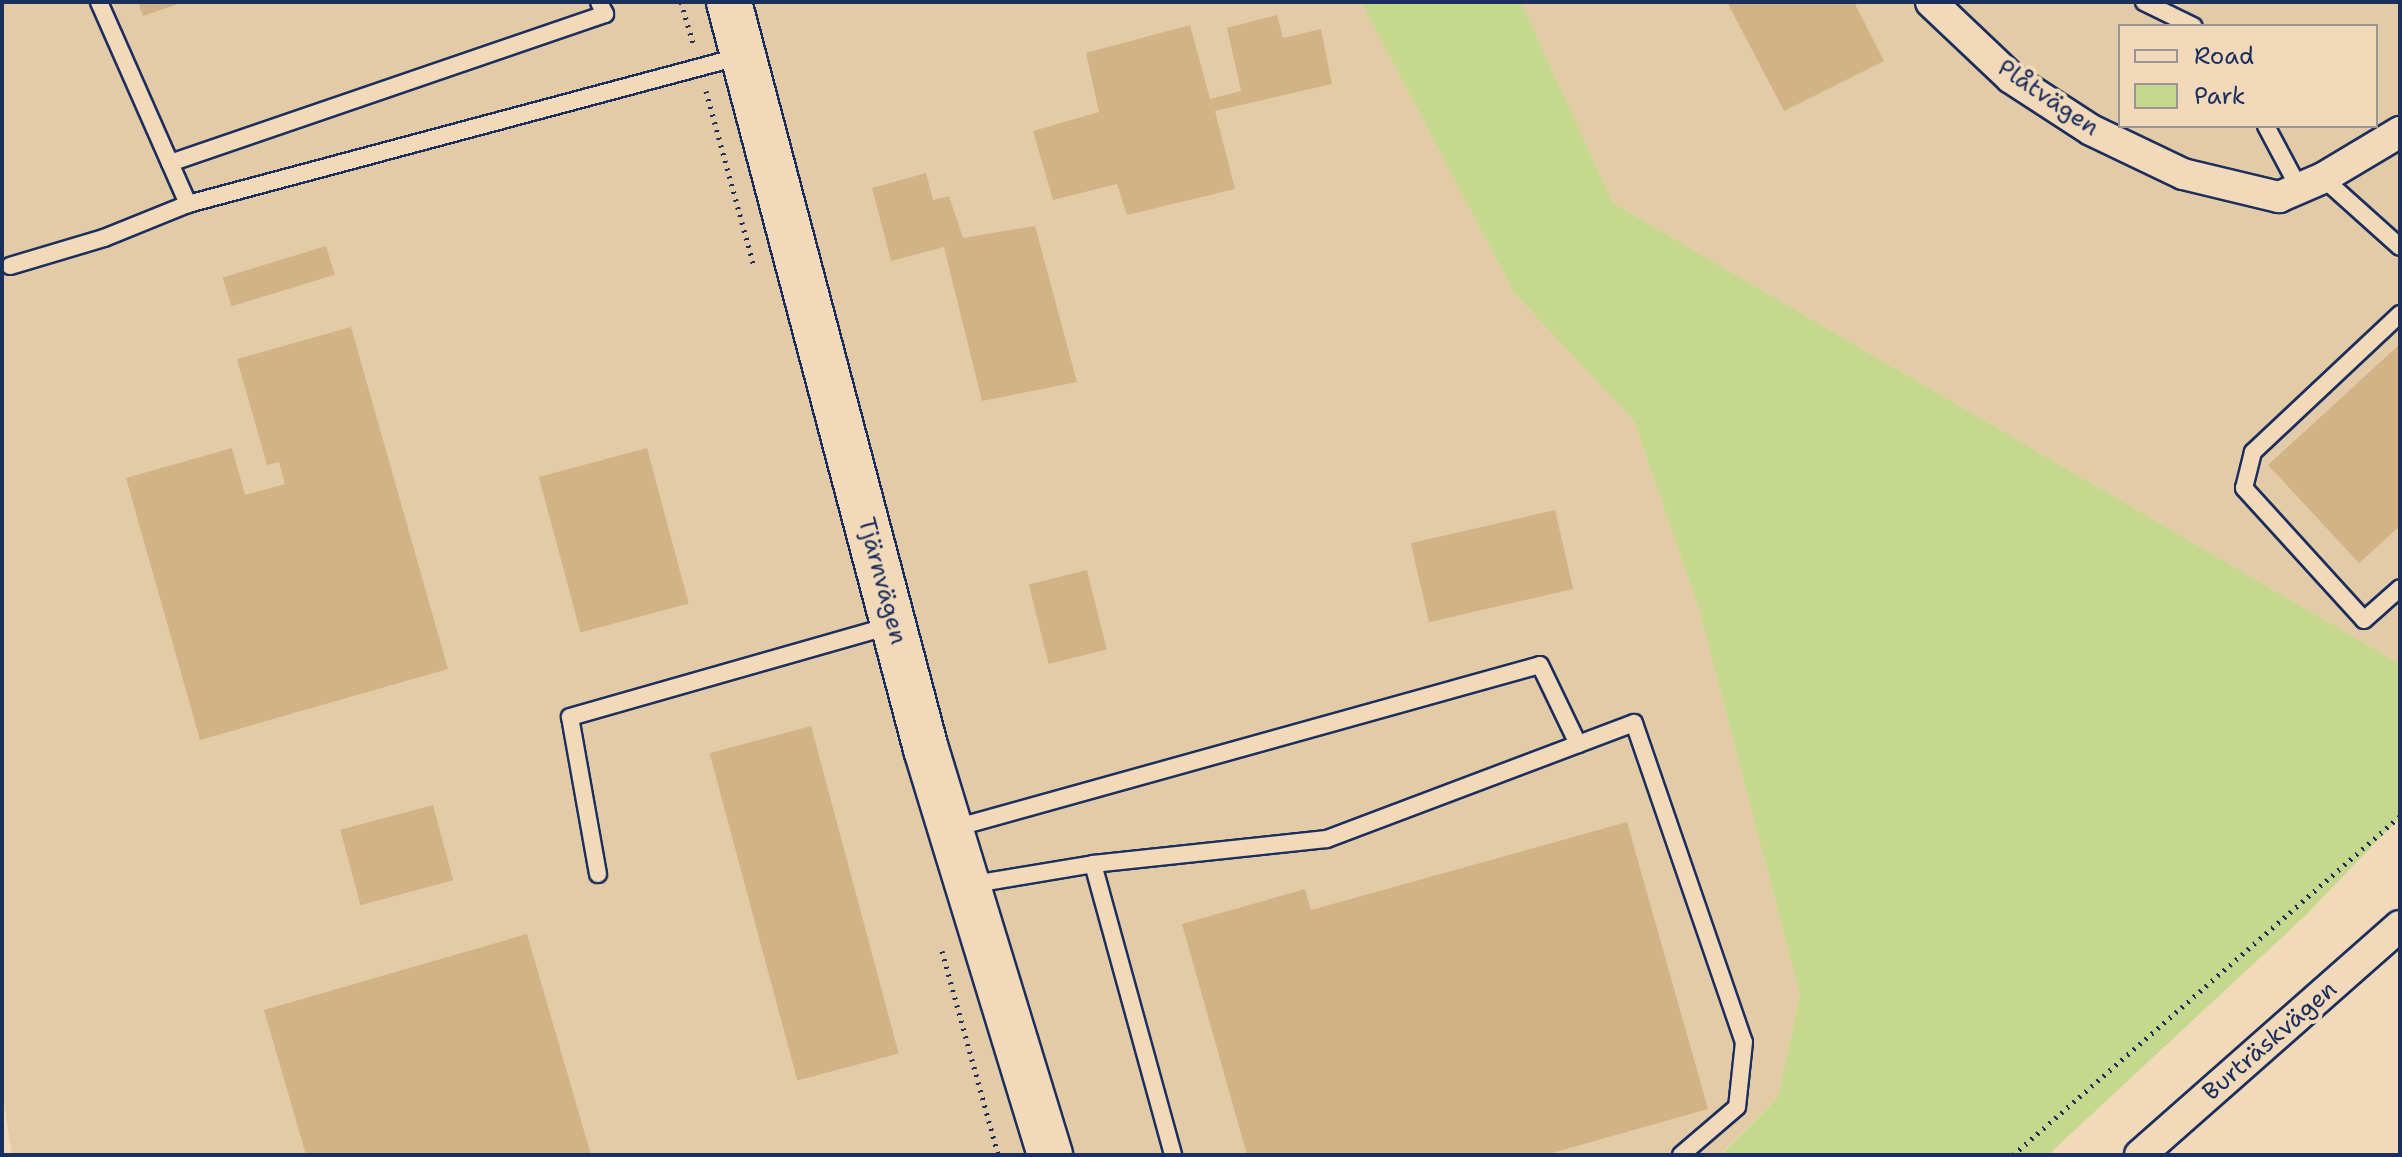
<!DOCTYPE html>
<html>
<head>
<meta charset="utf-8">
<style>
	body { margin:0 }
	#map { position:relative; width:2402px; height:1157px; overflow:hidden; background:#f2d9ba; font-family:"Shantell Sans",sans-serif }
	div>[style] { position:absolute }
	.built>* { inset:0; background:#e4cba8 }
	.green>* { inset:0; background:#c6d88d }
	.building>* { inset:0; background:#d2b386; transform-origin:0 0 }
	.path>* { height:5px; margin-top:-2.5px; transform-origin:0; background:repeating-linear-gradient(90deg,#1b2f5e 0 2px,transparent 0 8px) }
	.roads { filter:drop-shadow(2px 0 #1b2f5e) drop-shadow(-2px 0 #1b2f5e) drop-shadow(0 2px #1b2f5e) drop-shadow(0 -2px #1b2f5e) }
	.lane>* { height:16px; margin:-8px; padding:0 8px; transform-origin:8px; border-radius:8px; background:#f2d9ba }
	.street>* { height:30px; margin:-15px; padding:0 15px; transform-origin:15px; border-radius:15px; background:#f2d9ba }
	.secondary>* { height:44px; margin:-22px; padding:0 22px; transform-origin:22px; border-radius:22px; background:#f2d9ba }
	span { translate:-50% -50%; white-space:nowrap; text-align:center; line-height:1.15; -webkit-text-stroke:8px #f2d9ba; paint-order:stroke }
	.street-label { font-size:24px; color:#1b2f5e }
	.frame { position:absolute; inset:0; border:4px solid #1b2f5e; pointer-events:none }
	.legend { position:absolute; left:2118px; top:24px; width:260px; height:104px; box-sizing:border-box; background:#f2d9ba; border:2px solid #9c9595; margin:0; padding:10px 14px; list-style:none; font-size:24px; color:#1b2f5e }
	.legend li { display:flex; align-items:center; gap:16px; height:40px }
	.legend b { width:40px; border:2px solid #9c9595 }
</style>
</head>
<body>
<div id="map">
	<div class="built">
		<div style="clip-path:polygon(2px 2px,1361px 2px,1514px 293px,1634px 421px,1699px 610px,1800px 995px,1778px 1097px,1720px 1155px,12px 1155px,2px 1090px)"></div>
		<div style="clip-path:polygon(evenodd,1521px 2px,2400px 2px,2400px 664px,1613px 203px,1521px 2px,2120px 26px,2376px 26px,2376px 126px,2120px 126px,2120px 26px)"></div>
	</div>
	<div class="green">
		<div style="clip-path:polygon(1361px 2px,1521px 2px,1613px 203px,2400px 664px,2400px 817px,2306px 915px,2048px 1155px,1721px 1155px,1778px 1097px,1800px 995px,1699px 610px,1634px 421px,1514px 293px)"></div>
	</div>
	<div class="building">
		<div style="clip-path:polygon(138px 2px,181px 2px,181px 3px,143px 16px)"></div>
		<div style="clip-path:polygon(1727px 2px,1854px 2px,1884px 61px,1784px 111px)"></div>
		<div style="clip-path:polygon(1277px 15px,1283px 38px,1321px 29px,1332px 84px,1215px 111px,1235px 189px,1127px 215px,1117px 184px,1053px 200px,1033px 131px,1099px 112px,1086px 53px,1190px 25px,1210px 99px,1241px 91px,1227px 28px)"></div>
		<div style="clip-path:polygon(926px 173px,933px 200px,949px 196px,963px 238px,1035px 226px,1077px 382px,982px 401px,944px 247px,891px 261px,872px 188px)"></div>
		<div style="left:326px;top:246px;width:30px;height:108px;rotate:73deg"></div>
		<div style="clip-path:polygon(351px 327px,448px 669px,200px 740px,126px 478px,232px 448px,245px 495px,285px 484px,279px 462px,267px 465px,237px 359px)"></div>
		<div style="clip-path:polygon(2400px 344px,2400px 526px,2359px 563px,2268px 465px)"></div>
		<div style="left:647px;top:448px;width:161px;height:112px;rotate:75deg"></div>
		<div style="left:1555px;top:510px;width:81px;height:148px;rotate:77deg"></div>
		<div style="left:1087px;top:570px;width:82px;height:60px;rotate:76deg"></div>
		<div style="left:811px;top:726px;width:339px;height:105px;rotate:75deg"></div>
		<div style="left:433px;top:805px;width:78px;height:96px;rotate:75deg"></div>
		<div style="clip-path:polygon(1627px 822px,1708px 1109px,1545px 1155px,1247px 1155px,1182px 924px,1305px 889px,1311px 910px)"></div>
		<div style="clip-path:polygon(527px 934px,591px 1155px,306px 1155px,264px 1010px)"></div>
	</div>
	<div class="path">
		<div style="left:681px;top:2px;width:43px;rotate:73.7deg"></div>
		<div style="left:706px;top:91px;width:182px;rotate:74.7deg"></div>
		<div style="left:942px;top:951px;width:212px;rotate:74.6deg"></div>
		<div style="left:2013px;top:1155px;width:514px;rotate:-41.22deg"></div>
	</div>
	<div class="roads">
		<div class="lane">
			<div style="left:99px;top:2px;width:221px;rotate:66.2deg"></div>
			<div style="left:2144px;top:2px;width:55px;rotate:26.1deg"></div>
			<div style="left:2266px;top:126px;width:70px;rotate:62deg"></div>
			<div style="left:170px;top:163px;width:460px;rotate:-18.9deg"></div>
			<div style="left:605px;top:14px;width:13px;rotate:-117deg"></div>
			<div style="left:2323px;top:178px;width:103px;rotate:41.9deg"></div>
			<div style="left:10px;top:266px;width:98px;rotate:-16.6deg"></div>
			<div style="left:104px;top:238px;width:91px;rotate:-22deg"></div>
			<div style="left:188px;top:204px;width:573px;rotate:-14.96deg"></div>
			<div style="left:2400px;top:314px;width:202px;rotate:136.8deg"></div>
			<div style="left:2253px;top:452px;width:37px;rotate:104deg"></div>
			<div style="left:2244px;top:488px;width:178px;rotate:47.7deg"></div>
			<div style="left:2364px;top:620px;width:48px;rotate:-41.6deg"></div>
			<div style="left:951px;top:829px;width:611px;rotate:-15.56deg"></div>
			<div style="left:1540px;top:665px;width:88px;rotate:64.3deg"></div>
			<div style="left:1093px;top:864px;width:302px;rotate:74.6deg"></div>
			<div style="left:598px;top:874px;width:159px;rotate:-100.1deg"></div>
			<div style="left:570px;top:717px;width:335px;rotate:-15.9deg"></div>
			<div style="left:968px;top:885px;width:127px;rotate:-9.5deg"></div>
			<div style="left:1093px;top:864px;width:235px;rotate:-6.1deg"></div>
			<div style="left:1327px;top:839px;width:328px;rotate:-20.7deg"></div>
			<div style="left:1634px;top:723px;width:337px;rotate:71deg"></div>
			<div style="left:1744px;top:1042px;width:65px;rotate:96.1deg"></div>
			<div style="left:1737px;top:1107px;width:74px;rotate:139.4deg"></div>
		</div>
		<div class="street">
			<div style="left:1931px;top:2px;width:110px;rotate:43.5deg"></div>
			<div style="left:2011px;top:78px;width:95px;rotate:33deg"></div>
			<div style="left:2091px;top:130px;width:102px;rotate:25.6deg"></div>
			<div style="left:2183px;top:174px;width:99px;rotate:13.5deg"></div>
			<div style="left:2279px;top:197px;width:48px;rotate:-23.4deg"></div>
			<div style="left:2323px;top:178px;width:90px;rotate:-30.9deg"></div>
			<div style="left:2140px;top:1155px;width:346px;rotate:-41.4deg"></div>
		</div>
		<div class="secondary">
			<div style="left:729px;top:2px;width:773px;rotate:75.23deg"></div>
			<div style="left:926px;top:749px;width:425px;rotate:73deg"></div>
		</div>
	</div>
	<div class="street-label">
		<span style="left:2048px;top:98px;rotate:34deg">Plåtvägen</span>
		<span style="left:882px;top:581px;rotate:75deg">Tjärnvägen</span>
		<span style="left:2270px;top:1041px;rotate:-41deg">Burträskvägen</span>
	</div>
	<div class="frame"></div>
	<ul class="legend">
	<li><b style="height:10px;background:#f2d9ba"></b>Road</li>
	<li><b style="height:22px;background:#c6d88d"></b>Park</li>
	</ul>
</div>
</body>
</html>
